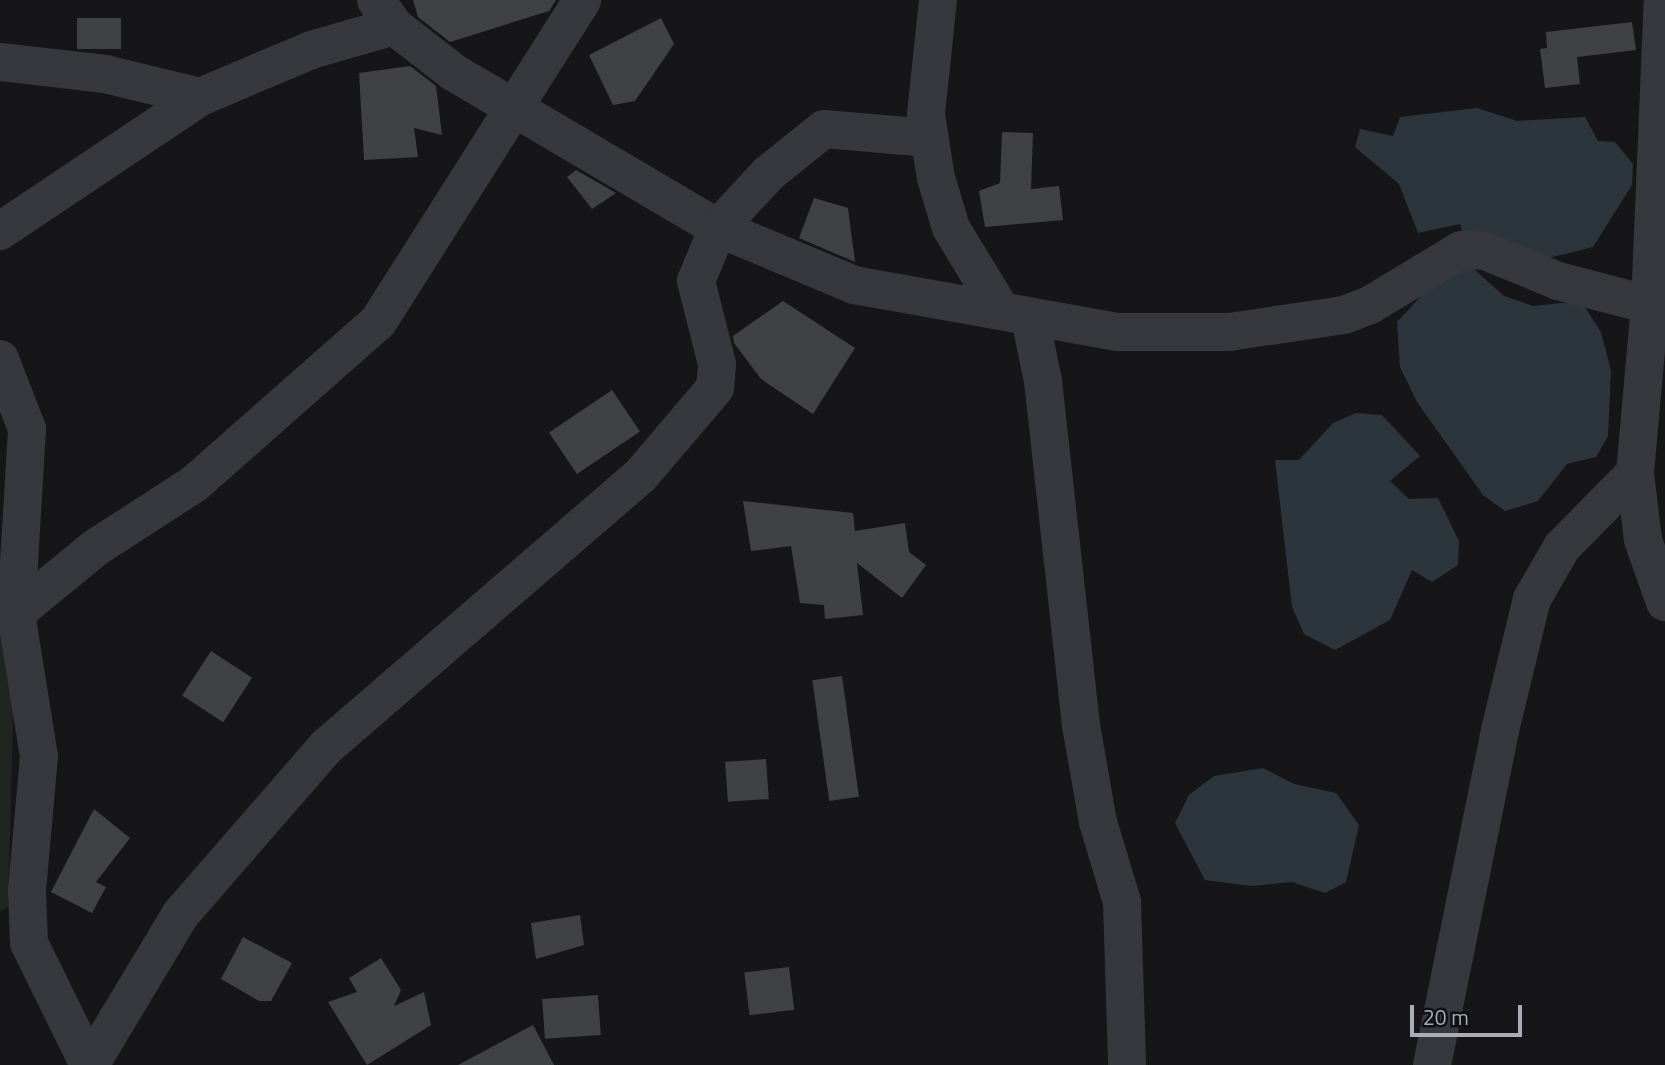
<!DOCTYPE html>
<html>
<head>
<meta charset="utf-8">
<style>
	body { margin:0 }
	#map { position:relative; width:1665px; height:1065px; overflow:hidden; background:#161618; font-family:"Titillium Web",sans-serif }
	div>[style] { position:absolute }
	.green>* { inset:0; background:#1e261f }
	.water>* { inset:0; background:#2c353c }
	.building>* { inset:0; background:#404145; transform-origin:0 0 }
	.minor>* { height:38px; margin:-19px; padding:0 19px; transform-origin:19px; border-radius:19px; background:#37383d }
	span { translate:-50% -50%; white-space:nowrap; text-align:center; line-height:1.15; -webkit-text-stroke:5px #111113; paint-order:stroke }
	.scale { position:absolute; left:1410px; top:1005px; width:112px; height:32px; box-sizing:border-box; border:4px solid #a8adb8; border-top:0; padding-left:9px; font-size:21px; line-height:24px; white-space:nowrap; color:#a8adb8; -webkit-text-stroke:5px #111113; paint-order:stroke }
</style>
</head>
<body>
<div id="map">
	<div class="green">
		<div style="clip-path:polygon(0 599px,16px 613px,8px 907px,0 911px)"></div>
	</div>
	<div class="water">
		<div style="clip-path:polygon(1477px 108px,1517px 121px,1585px 117px,1598px 141px,1615px 142px,1633px 164px,1632px 185px,1593px 247px,1549px 258px,1463px 235px,1460px 224px,1418px 233px,1399px 184px,1355px 147px,1360px 129px,1393px 136px,1400px 117px)"></div>
		<div style="clip-path:polygon(1467px 263px,1504px 296px,1533px 306px,1581px 301px,1601px 332px,1611px 371px,1608px 436px,1596px 457px,1567px 464px,1538px 501px,1505px 511px,1483px 495px,1417px 402px,1400px 367px,1397px 322px,1441px 275px)"></div>
		<div style="clip-path:polygon(1356px 413px,1382px 415px,1420px 456px,1390px 481px,1409px 499px,1438px 498px,1459px 541px,1458px 565px,1432px 582px,1412px 570px,1390px 620px,1335px 650px,1304px 634px,1292px 607px,1275px 460px,1299px 460px,1333px 423px)"></div>
		<div style="clip-path:polygon(1263px 768px,1294px 784px,1336px 793px,1359px 825px,1346px 882px,1325px 893px,1292px 882px,1251px 886px,1205px 880px,1175px 823px,1189px 795px,1214px 776px)"></div>
	</div>
	<div class="building">
		<div style="clip-path:polygon(413px 0,556px 0,549px 11px,450px 42px,418px 17px)"></div>
		<div style="left:121px;top:18px;width:31px;height:44px;rotate:90deg"></div>
		<div style="clip-path:polygon(661px 18px,674px 44px,635px 101px,613px 105px,589px 55px)"></div>
		<div style="clip-path:polygon(1632px 22px,1636px 50px,1577px 57px,1580px 84px,1545px 88px,1540px 49px,1547px 48px,1546px 32px)"></div>
		<div style="clip-path:polygon(410px 66px,436px 86px,442px 135px,414px 128px,418px 157px,364px 160px,359px 73px)"></div>
		<div style="clip-path:polygon(1002px 132px,1033px 133px,1031px 189px,1059px 186px,1063px 220px,985px 227px,979px 191px,1000px 183px)"></div>
		<div style="clip-path:polygon(576px 170px,616px 193px,592px 209px,567px 177px)"></div>
		<div style="clip-path:polygon(814px 198px,848px 208px,855px 262px,799px 238px)"></div>
		<div style="clip-path:polygon(783px 301px,855px 348px,813px 414px,761px 379px,734px 343px,733px 336px)"></div>
		<div style="left:612px;top:390px;width:50px;height:76px;rotate:56deg"></div>
		<div style="clip-path:polygon(743px 501px,853px 513px,855px 531px,905px 523px,909px 552px,926px 565px,902px 598px,857px 563px,863px 615px,825px 619px,824px 605px,800px 603px,791px 546px,751px 551px)"></div>
		<div style="left:211px;top:651px;width:49px;height:53px;rotate:33deg"></div>
		<div style="left:842px;top:676px;width:122px;height:30px;rotate:82deg"></div>
		<div style="left:766px;top:759px;width:40px;height:41px;rotate:86deg"></div>
		<div style="clip-path:polygon(94px 809px,130px 838px,96px 882px,106px 887px,92px 913px,51px 892px)"></div>
		<div style="clip-path:polygon(580px 915px,584px 945px,536px 959px,531px 923px)"></div>
		<div style="clip-path:polygon(243px 937px,292px 963px,271px 1001px,259px 1001px,221px 979px)"></div>
		<div style="clip-path:polygon(381px 958px,401px 990px,394px 1006px,424px 992px,431px 1025px,367px 1065px,328px 1002px,357px 992px,349px 978px)"></div>
		<div style="left:789px;top:967px;width:43px;height:45px;rotate:83deg"></div>
		<div style="left:598px;top:995px;width:40px;height:56px;rotate:86deg"></div>
		<div style="clip-path:polygon(533px 1025px,554px 1065px,458px 1065px)"></div>
	</div>
	<div class="minor">
		<div style="left:376px;top:0;width:32px;rotate:55deg"></div>
		<div style="left:394px;top:26px;width:75px;rotate:37.9deg"></div>
		<div style="left:453px;top:72px;width:308px;rotate:30.5deg"></div>
		<div style="left:718px;top:228px;width:75px;rotate:-47.2deg"></div>
		<div style="left:769px;top:173px;width:70px;rotate:-38.7deg"></div>
		<div style="left:824px;top:129px;width:105px;rotate:4.9deg"></div>
		<div style="left:938px;top:0;width:116px;rotate:96deg"></div>
		<div style="left:926px;top:115px;width:64px;rotate:81deg"></div>
		<div style="left:936px;top:178px;width:52px;rotate:73.3deg"></div>
		<div style="left:951px;top:228px;width:92px;rotate:58.7deg"></div>
		<div style="left:0;top:62px;width:106px;rotate:6.5deg"></div>
		<div style="left:105px;top:74px;width:98px;rotate:13.6deg"></div>
		<div style="left:0;top:231px;width:241px;rotate:-33.8deg"></div>
		<div style="left:200px;top:97px;width:121px;rotate:-22.9deg"></div>
		<div style="left:311px;top:50px;width:86px;rotate:-16.1deg"></div>
		<div style="left:1665px;top:297px;width:17px;rotate:152deg"></div>
		<div style="left:1650px;top:305px;width:169px;rotate:95.1deg"></div>
		<div style="left:1635px;top:473px;width:67px;rotate:83.2deg"></div>
		<div style="left:1643px;top:540px;width:66px;rotate:70.5deg"></div>
		<div style="left:1030px;top:318px;width:64px;rotate:78.3deg"></div>
		<div style="left:1043px;top:381px;width:346px;rotate:83.7deg"></div>
		<div style="left:1081px;top:725px;width:98px;rotate:80.1deg"></div>
		<div style="left:1098px;top:822px;width:84px;rotate:73.3deg"></div>
		<div style="left:1122px;top:902px;width:163px;rotate:88.2deg"></div>
		<div style="left:0;top:359px;width:75px;rotate:68.9deg"></div>
		<div style="left:27px;top:429px;width:184px;rotate:93.4deg"></div>
		<div style="left:16px;top:613px;width:145px;rotate:80.9deg"></div>
		<div style="left:39px;top:756px;width:136px;rotate:95.1deg"></div>
		<div style="left:27px;top:891px;width:52px;rotate:87.8deg"></div>
		<div style="left:29px;top:943px;width:136px;rotate:63.8deg"></div>
		<div style="left:16px;top:613px;width:102px;rotate:-39.4deg"></div>
		<div style="left:95px;top:548px;width:118px;rotate:-32.9deg"></div>
		<div style="left:194px;top:484px;width:245px;rotate:-41.4deg"></div>
		<div style="left:378px;top:322px;width:381px;rotate:-57.6deg"></div>
		<div style="left:90px;top:1065px;width:175px;rotate:-59deg"></div>
		<div style="left:180px;top:915px;width:223px;rotate:-49deg"></div>
		<div style="left:326px;top:747px;width:416px;rotate:-40.8deg"></div>
		<div style="left:641px;top:475px;width:114px;rotate:-49.6deg"></div>
		<div style="left:715px;top:388px;width:24px;rotate:-85deg"></div>
		<div style="left:717px;top:364px;width:86px;rotate:-104.2deg"></div>
		<div style="left:696px;top:281px;width:57px;rotate:-67.5deg"></div>
		<div style="left:718px;top:228px;width:147px;rotate:22.7deg"></div>
		<div style="left:854px;top:285px;width:269px;rotate:10.1deg"></div>
		<div style="left:1119px;top:332px;width:110px"></div>
		<div style="left:1229px;top:332px;width:116px;rotate:-8.4deg"></div>
		<div style="left:1344px;top:315px;width:28px;rotate:-21deg"></div>
		<div style="left:1370px;top:305px;width:106px;rotate:-31.1deg"></div>
		<div style="left:1461px;top:250px;width:24px;rotate:2deg"></div>
		<div style="left:1485px;top:251px;width:79px;rotate:22.3deg"></div>
		<div style="left:1558px;top:281px;width:95px;rotate:14.6deg"></div>
		<div style="left:1650px;top:305px;width:305px;rotate:-87.6deg"></div>
		<div style="left:1432px;top:1065px;width:342px;rotate:-78.5deg"></div>
		<div style="left:1500px;top:730px;width:135px;rotate:-76.3deg"></div>
		<div style="left:1532px;top:599px;width:60px;rotate:-60deg"></div>
		<div style="left:1562px;top:547px;width:104px;rotate:-45.4deg"></div>
	</div>
	<div class="scale">20 m</div>
</div>
</body>
</html>
